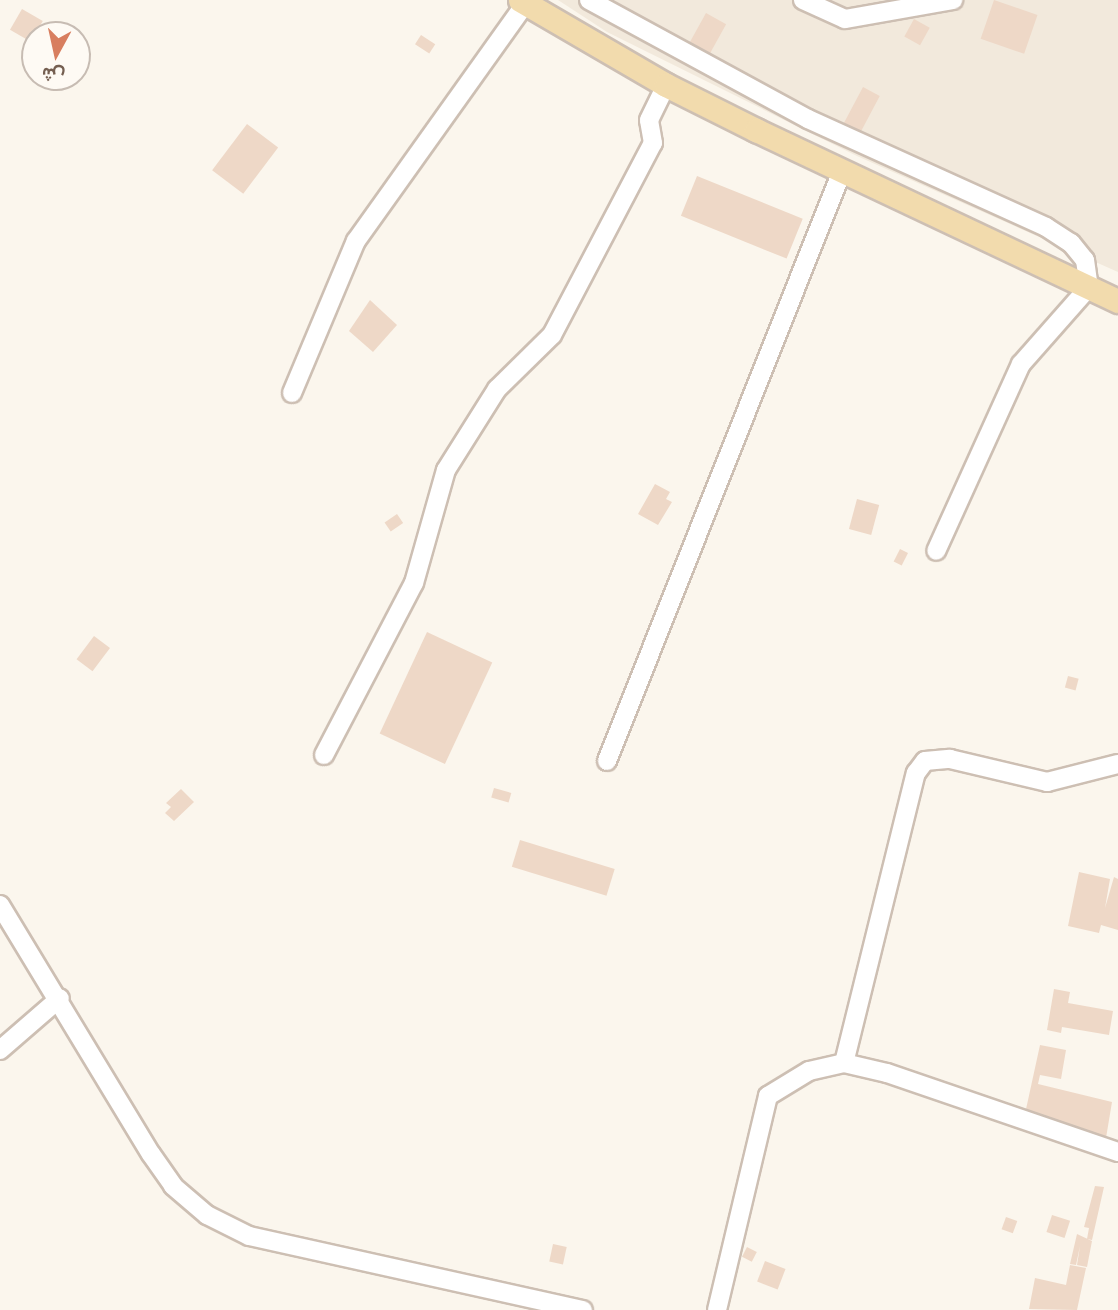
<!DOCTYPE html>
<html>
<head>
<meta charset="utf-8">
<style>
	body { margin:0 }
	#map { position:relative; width:1118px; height:1310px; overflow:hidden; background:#fbf6ed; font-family:"DM Sans",Vazirmatn,sans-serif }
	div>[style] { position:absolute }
	.residential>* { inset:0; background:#f2e9dc }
	.building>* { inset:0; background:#eed8c7; transform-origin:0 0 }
	.roads { filter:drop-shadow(2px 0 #cdbfb3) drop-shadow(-2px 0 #cdbfb3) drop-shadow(0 2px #cdbfb3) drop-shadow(0 -2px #cdbfb3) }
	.minor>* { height:18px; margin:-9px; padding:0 9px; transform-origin:9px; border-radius:9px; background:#fff }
	.major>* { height:23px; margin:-11.5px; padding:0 11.5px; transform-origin:11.5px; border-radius:11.5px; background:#f2dbad }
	span { translate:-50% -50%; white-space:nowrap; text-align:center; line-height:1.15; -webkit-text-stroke:5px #fefaf4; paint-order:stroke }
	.north { position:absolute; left:21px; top:21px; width:70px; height:70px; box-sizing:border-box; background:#fefaf4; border:2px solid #c7bcb3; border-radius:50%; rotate:188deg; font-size:19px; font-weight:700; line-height:28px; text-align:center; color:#755f51 }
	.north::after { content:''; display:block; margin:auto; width:24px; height:32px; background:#d87e5f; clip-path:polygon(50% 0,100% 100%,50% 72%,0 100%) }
</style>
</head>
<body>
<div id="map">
	<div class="residential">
		<div style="clip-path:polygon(558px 0,1118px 0,1118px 272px,857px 156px,607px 32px)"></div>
	</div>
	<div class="building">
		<div style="left:994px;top:0;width:46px;height:41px;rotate:19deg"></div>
		<div style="left:22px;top:9px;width:24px;height:24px;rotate:30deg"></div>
		<div style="left:706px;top:13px;width:23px;height:34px;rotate:29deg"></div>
		<div style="left:914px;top:19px;width:18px;height:20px;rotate:29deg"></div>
		<div style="left:421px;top:35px;width:17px;height:11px;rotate:33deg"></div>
		<div style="left:863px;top:87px;width:19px;height:43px;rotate:28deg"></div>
		<div style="left:247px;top:124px;width:39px;height:58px;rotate:37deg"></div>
		<div style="left:697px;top:176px;width:114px;height:43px;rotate:22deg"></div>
		<div style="clip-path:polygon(370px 300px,397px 325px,373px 352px,349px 331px)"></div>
		<div style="clip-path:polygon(655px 484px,670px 492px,666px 499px,672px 502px,658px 525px,638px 514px)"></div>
		<div style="left:857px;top:499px;width:23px;height:31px;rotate:15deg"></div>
		<div style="left:397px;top:514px;width:11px;height:15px;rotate:56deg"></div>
		<div style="left:900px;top:549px;width:9px;height:14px;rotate:27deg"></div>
		<div style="left:427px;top:632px;width:72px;height:112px;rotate:25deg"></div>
		<div style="left:94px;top:636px;width:20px;height:29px;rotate:37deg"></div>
		<div style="left:1068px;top:676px;width:11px;height:12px;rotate:15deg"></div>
		<div style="left:494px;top:788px;width:18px;height:10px;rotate:16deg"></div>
		<div style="clip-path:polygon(181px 789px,194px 802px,174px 821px,165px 813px,171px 807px,166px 803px)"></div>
		<div style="left:520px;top:840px;width:99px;height:28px;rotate:17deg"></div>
		<div style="clip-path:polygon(1079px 872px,1110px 879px,1105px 908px,1114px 877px,1118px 879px,1118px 930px,1101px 925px,1099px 933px,1068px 926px)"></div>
		<div style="clip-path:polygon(1054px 989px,1070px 992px,1068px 1003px,1113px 1011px,1109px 1035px,1062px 1027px,1061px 1033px,1047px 1030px)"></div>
		<div style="clip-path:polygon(1040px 1045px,1066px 1050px,1061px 1079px,1040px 1075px,1038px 1084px,1112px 1102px,1106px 1138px,1023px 1123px)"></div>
		<div style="clip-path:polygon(1095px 1186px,1104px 1187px,1092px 1240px,1087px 1239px,1089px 1228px,1084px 1227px)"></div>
		<div style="left:1052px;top:1215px;width:19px;height:18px;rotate:18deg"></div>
		<div style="left:1006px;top:1217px;width:12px;height:13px;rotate:20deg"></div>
		<div style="clip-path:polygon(1077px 1234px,1092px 1241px,1087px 1267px,1077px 1265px,1080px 1246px,1076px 1265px,1070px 1264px)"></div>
		<div style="left:553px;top:1244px;width:14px;height:18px;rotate:12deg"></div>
		<div style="left:747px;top:1247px;width:11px;height:11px;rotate:27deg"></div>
		<div style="left:765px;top:1261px;width:22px;height:22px;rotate:21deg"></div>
		<div style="clip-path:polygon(1070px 1265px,1086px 1268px,1077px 1310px,1029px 1309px,1035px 1278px,1066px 1285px)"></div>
	</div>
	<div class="roads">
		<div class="minor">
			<div style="left:589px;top:0;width:249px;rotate:28.5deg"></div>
			<div style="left:808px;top:119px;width:261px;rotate:24.4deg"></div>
			<div style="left:1046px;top:227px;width:30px;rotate:33deg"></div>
			<div style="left:1071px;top:243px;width:22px;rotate:51deg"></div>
			<div style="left:1085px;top:260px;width:27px;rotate:82deg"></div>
			<div style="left:1089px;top:287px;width:103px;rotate:131.4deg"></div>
			<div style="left:1021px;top:364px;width:205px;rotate:114.4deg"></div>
			<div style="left:803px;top:0;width:46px;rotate:24.3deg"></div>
			<div style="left:845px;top:19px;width:110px;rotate:-10deg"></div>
			<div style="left:292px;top:393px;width:165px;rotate:-67.2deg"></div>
			<div style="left:356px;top:241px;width:292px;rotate:-54.5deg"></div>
			<div style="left:324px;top:755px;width:194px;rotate:-62.4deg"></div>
			<div style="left:414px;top:583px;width:117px;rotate:-74.2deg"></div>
			<div style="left:446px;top:470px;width:96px;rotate:-57.8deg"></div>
			<div style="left:497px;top:389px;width:77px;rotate:-44.5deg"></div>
			<div style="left:552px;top:335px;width:217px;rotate:-62.3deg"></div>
			<div style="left:653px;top:143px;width:23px;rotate:-100deg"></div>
			<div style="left:649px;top:120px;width:39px;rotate:-64deg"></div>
			<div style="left:607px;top:761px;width:635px;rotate:-68.28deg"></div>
			<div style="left:0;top:905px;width:291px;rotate:58.8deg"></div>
			<div style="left:151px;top:1154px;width:39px;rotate:55deg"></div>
			<div style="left:173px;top:1186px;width:45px;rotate:40.5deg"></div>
			<div style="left:207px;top:1215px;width:47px;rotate:26.6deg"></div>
			<div style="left:249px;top:1236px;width:342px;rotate:12.5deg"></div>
			<div style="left:0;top:1050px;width:79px;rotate:-40.9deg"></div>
			<div style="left:844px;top:1063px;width:44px;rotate:13.1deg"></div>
			<div style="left:887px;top:1073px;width:244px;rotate:18.9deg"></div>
			<div style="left:717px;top:1310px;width:220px;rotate:-76.6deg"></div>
			<div style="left:768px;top:1096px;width:48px;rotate:-31.4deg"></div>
			<div style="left:809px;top:1071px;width:36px;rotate:-13deg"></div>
			<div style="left:844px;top:1063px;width:299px;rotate:-76.1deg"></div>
			<div style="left:916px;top:773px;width:15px;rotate:-53deg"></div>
			<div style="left:925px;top:761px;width:25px;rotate:-5deg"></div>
			<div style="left:950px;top:759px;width:100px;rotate:13.3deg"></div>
			<div style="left:1047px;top:782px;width:73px;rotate:-14.2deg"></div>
		</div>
		<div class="major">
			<div style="left:520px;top:0;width:169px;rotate:30.2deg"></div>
			<div style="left:666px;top:85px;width:101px;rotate:26.6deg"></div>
			<div style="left:756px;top:130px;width:400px;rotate:25.3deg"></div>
		</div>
	</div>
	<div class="north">ش</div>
</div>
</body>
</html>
